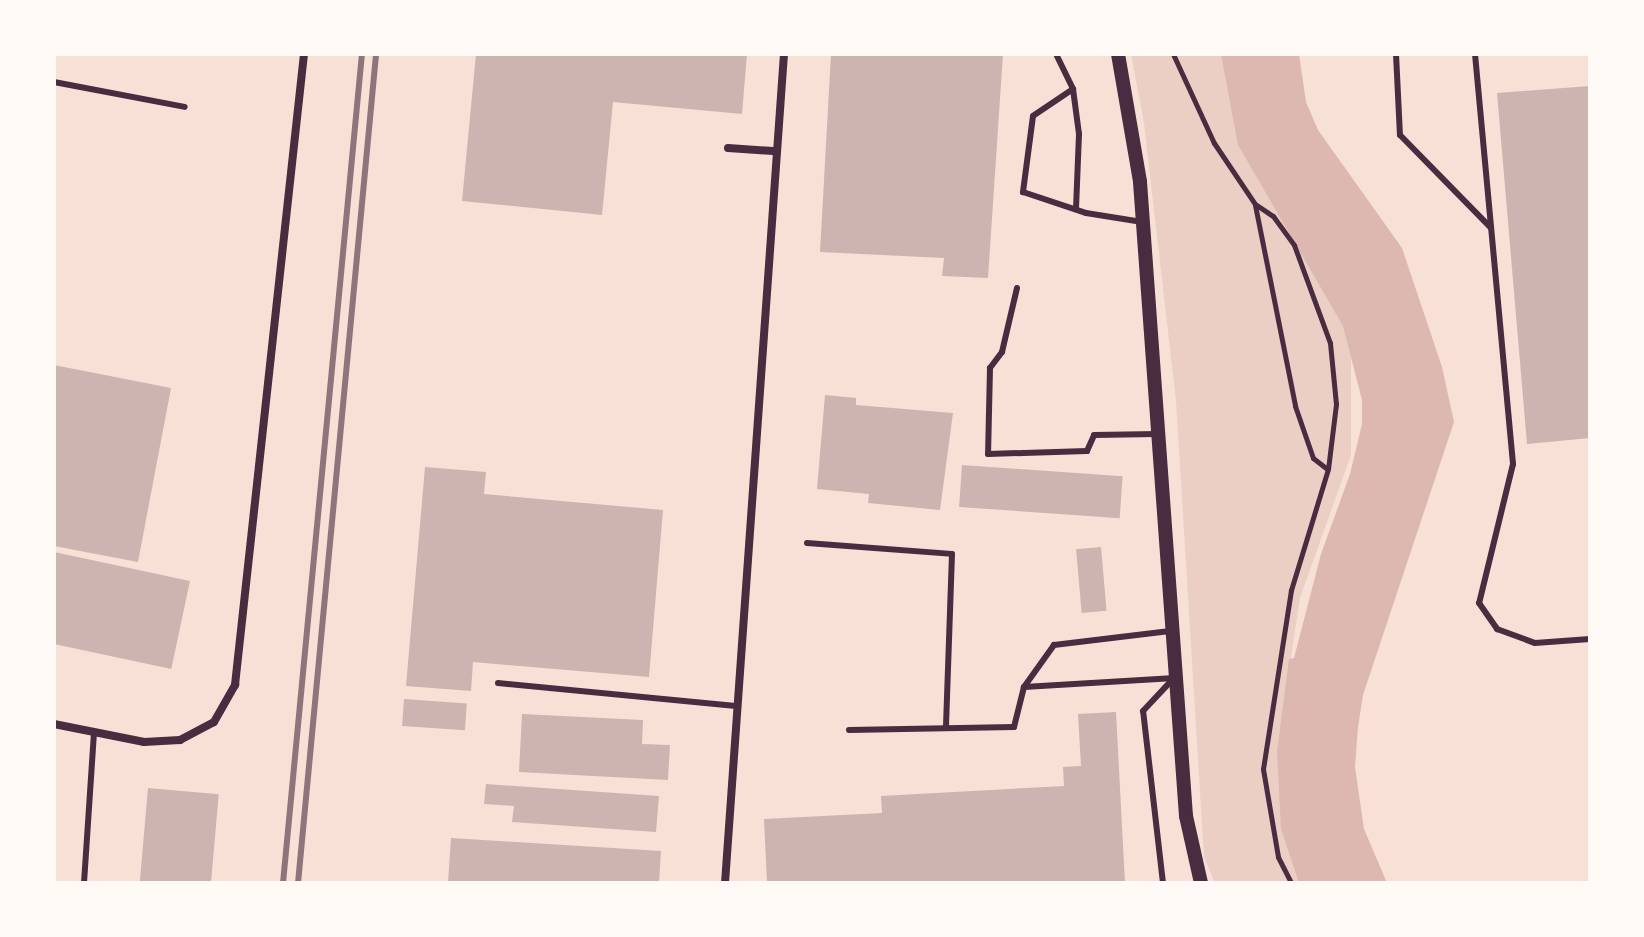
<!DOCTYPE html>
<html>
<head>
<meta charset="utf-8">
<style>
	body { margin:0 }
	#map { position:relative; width:1644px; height:937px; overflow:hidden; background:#f7e1d7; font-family:Quicksand,sans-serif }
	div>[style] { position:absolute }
	.green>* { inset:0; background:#ebcfc5 }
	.water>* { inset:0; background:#dcb8b0 }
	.building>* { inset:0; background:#ccb4b1; transform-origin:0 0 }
	.path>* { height:5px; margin:-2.5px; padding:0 2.5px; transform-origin:2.5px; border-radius:2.5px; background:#4a2c40 }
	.service>* { height:6px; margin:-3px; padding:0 3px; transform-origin:3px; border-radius:3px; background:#4a2c40 }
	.minor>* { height:8px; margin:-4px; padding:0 4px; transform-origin:4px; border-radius:4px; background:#4a2c40 }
	.tertiary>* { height:14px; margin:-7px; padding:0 7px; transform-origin:7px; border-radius:7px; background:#4a2c40 }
	.rail>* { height:6px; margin:-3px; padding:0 3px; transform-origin:3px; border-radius:3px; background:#8f747c }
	span { translate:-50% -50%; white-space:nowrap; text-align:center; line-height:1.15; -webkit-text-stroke:6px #fffaf5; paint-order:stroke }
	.frame { position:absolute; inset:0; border:56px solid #fffaf5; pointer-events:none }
</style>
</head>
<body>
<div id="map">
	<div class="green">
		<div style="clip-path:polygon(1131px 54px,1226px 54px,1351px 334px,1351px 455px,1300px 598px,1282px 717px,1307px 883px,1215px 883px,1204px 857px,1176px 401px,1144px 123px)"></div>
	</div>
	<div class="water">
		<div style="clip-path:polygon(1221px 54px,1299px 54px,1306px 102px,1318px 130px,1402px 248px,1442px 367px,1454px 422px,1363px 695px,1358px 727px,1355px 767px,1364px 829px,1387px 883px,1299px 883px,1281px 829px,1277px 752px,1289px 659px,1294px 658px,1321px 554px,1350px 474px,1362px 424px,1362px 400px,1343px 326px,1238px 145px)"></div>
	</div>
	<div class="building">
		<div style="clip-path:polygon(476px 54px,747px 54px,742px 114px,613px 102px,602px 215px,462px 201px)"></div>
		<div style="clip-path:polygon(831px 54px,1003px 54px,988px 278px,942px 276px,944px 258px,820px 252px)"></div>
		<div style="clip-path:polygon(1590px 86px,1590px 438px,1527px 444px,1497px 93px)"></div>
		<div style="clip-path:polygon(54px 365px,171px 388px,138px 562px,54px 546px)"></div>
		<div style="clip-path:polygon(825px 395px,856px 398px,856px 405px,953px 413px,940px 510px,868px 503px,869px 494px,817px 489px)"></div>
		<div style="left:962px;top:465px;width:161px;height:42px;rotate:4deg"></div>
		<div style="clip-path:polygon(425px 467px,486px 472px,484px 494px,663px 510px,649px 677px,473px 662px,471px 691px,406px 686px)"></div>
		<div style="left:1101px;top:547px;width:64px;height:25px;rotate:85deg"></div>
		<div style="left:54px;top:552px;width:139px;height:90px;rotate:12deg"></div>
		<div style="left:404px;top:699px;width:63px;height:27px;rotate:4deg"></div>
		<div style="clip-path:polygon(1116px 712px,1125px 883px,767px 883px,764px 819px,882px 813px,881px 796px,1064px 786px,1063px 767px,1081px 766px,1078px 714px)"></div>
		<div style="clip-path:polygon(522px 714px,643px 720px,642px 744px,670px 745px,668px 780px,519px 772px)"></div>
		<div style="clip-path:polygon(486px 784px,659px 796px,656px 832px,512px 822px,514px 806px,484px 804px)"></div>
		<div style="left:148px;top:788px;width:71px;height:95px;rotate:5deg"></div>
		<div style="clip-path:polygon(451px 838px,661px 851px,659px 883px,448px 883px)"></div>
	</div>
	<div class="path">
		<div style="left:1173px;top:54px;width:98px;rotate:65.3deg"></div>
		<div style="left:1214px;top:143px;width:73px;rotate:56.1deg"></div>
		<div style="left:1255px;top:204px;width:22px;rotate:34deg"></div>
		<div style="left:1273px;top:216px;width:36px;rotate:54deg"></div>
		<div style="left:1294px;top:245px;width:104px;rotate:69.8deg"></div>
		<div style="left:1330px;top:343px;width:61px;rotate:84.4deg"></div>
		<div style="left:1336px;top:404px;width:65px;rotate:97deg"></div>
		<div style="left:1328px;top:469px;width:127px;rotate:107deg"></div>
		<div style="left:1291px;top:590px;width:181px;rotate:98.9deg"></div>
		<div style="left:1263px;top:769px;width:89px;rotate:80.3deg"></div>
		<div style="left:1278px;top:857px;width:29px;rotate:63deg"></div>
		<div style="left:1255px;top:205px;width:205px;rotate:78.7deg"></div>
		<div style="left:1295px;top:406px;width:55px;rotate:70.9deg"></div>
		<div style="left:1313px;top:458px;width:18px;rotate:38deg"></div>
	</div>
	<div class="service">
		<div style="left:1056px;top:54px;width:39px;rotate:64deg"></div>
		<div style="left:1073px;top:89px;width:45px;rotate:82.4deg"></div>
		<div style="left:1079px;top:134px;width:75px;rotate:92.3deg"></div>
		<div style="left:1396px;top:54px;width:81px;rotate:87.2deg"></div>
		<div style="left:1400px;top:135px;width:130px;rotate:45.6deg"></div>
		<div style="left:1475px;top:54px;width:412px;rotate:84.7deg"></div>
		<div style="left:1513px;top:464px;width:143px;rotate:103.7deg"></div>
		<div style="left:1479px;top:603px;width:32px;rotate:55deg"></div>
		<div style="left:1497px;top:629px;width:40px;rotate:20.2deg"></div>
		<div style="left:1535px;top:643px;width:55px;rotate:-4.2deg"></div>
		<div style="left:54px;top:82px;width:133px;rotate:10.8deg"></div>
		<div style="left:1073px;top:89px;width:48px;rotate:146deg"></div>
		<div style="left:1033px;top:116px;width:77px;rotate:97.5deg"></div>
		<div style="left:1023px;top:192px;width:66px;rotate:18.4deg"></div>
		<div style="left:1086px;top:213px;width:57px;rotate:9.1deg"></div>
		<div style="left:1017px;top:288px;width:66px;rotate:103.2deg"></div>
		<div style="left:1002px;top:352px;width:20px;rotate:127deg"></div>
		<div style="left:990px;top:368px;width:86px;rotate:91.3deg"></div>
		<div style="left:988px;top:454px;width:99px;rotate:-1.7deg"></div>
		<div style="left:1087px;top:451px;width:17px;rotate:-66deg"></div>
		<div style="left:1094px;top:435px;width:63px;rotate:-0.9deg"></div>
		<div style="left:807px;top:543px;width:145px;rotate:4.3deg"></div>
		<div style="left:952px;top:554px;width:174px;rotate:92deg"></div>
		<div style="left:1170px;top:631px;width:117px;rotate:173.1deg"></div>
		<div style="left:1054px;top:645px;width:52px;rotate:125.5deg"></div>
		<div style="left:1024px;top:687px;width:151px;rotate:-3.4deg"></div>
		<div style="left:498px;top:683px;width:239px;rotate:5.5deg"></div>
		<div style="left:849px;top:730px;width:165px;rotate:-1deg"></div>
		<div style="left:1014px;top:727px;width:41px;rotate:-76deg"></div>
		<div style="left:84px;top:883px;width:151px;rotate:-86.2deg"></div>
		<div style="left:1163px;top:883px;width:173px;rotate:-96.6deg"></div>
		<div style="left:1143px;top:711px;width:42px;rotate:-46.9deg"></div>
	</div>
	<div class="minor">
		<div style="left:728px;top:148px;width:45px;rotate:3.8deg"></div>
		<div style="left:54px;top:724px;width:92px;rotate:11.3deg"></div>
		<div style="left:144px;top:742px;width:36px;rotate:-3deg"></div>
		<div style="left:180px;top:740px;width:38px;rotate:-28deg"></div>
		<div style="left:214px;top:722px;width:43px;rotate:-60.4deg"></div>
		<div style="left:235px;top:685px;width:635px;rotate:-83.76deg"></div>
		<div style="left:725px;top:883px;width:831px;rotate:-85.93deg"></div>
	</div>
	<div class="tertiary">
		<div style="left:1118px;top:54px;width:130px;rotate:80.2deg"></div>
		<div style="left:1140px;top:182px;width:636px;rotate:85.85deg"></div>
		<div style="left:1186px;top:816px;width:69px;rotate:77.4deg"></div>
	</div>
	<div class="rail">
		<div style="left:283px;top:883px;width:833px;rotate:-84.56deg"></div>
		<div style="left:298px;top:883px;width:833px;rotate:-84.62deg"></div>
	</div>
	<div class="frame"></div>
</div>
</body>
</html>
